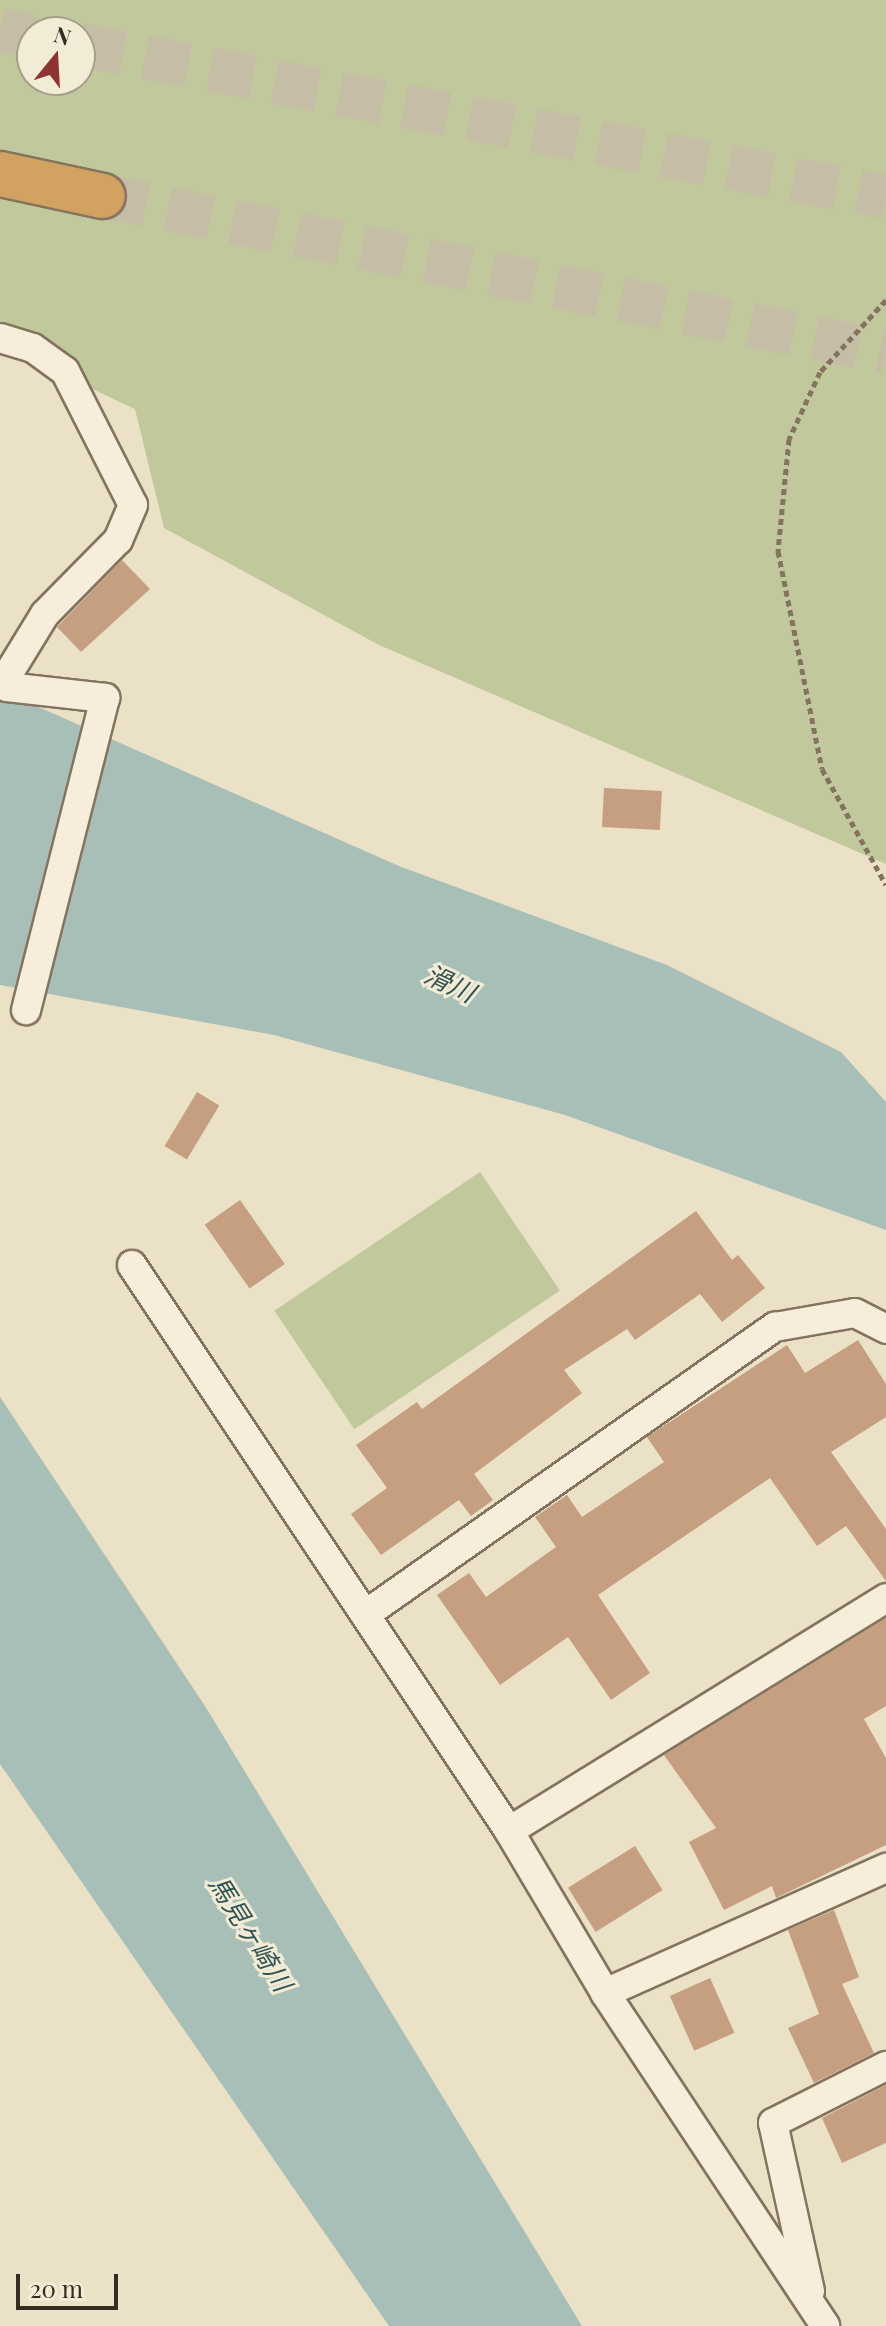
<!DOCTYPE html>
<html>
<head>
<meta charset="utf-8">
<style>
	body { margin:0 }
	#map { position:relative; width:886px; height:2326px; overflow:hidden; background:#eae1c7; font-family:"Playfair Display","Noto Sans JP",serif }
	div>[style] { position:absolute }
	.green>* { inset:0; background:#c1c89c; transform-origin:0 0 }
	.water>* { inset:0; background:#a8bfb8 }
	.building>* { inset:0; background:#c59f80; transform-origin:0 0 }
	.motorway-tunnel>* { height:44px; margin-top:-22px; transform-origin:0; background:repeating-linear-gradient(90deg,#c6bda6 0 44px,transparent 0 66px) }
	.path>* { height:5px; margin-top:-2.5px; transform-origin:0; background:repeating-linear-gradient(90deg,#84735e 0 6px,transparent 0 10px) }
	.roads { filter:drop-shadow(2px 0 #84735e) drop-shadow(-2px 0 #84735e) drop-shadow(0 2px #84735e) drop-shadow(0 -2px #84735e) }
	.minor>* { height:28px; margin:-14px; padding:0 14px; transform-origin:14px; border-radius:14px; background:#f6eeda }
	.motorway>* { height:44px; margin:-22px; padding:0 22px; transform-origin:22px; border-radius:22px; background:#d1a260 }
	span { translate:-50% -50%; white-space:nowrap; text-align:center; line-height:1.15; -webkit-text-stroke:6px #f2ebd6; paint-order:stroke }
	.water-label { font-size:26px; color:#315453; font-style:italic }
	.north { position:absolute; left:16px; top:16px; width:80px; height:80px; box-sizing:border-box; background:#f2ebd6; border:2px solid #a79e8d; border-radius:50%; rotate:18deg; font-size:22px; font-weight:700; line-height:32px; text-align:center; color:#362b20 }
	.north::after { content:''; display:block; margin:auto; width:28px; height:36px; background:#8e3533; clip-path:polygon(50% 0,100% 100%,50% 72%,0 100%) }
	.scale { position:absolute; left:16px; top:2274px; width:102px; height:36px; box-sizing:border-box; border:4px solid #362b20; border-top:0; padding-left:10px; font-size:24px; line-height:28px; white-space:nowrap; color:#362b20; -webkit-text-stroke:6px #f2ebd6; paint-order:stroke }
</style>
</head>
<body>
<div id="map">
	<div class="green">
		<div style="clip-path:polygon(evenodd,0 0,886px 0,886px 864px,379px 645px,164px 528px,135px 409px,0 346px,0 0,32px 32px,80px 32px,80px 80px,32px 80px,32px 32px)"></div>
		<div style="left:480px;top:1172px;width:143px;height:248px;rotate:56deg"></div>
	</div>
	<div class="water">
		<div style="clip-path:polygon(0 690px,399px 866px,667px 965px,841px 1052px,886px 1102px,886px 1230px,565px 1115px,274px 1035px,0 985px)"></div>
		<div style="clip-path:polygon(0 1397px,205px 1706px,582px 2326px,389px 2326px,0 1764px)"></div>
	</div>
	<div class="building">
		<div style="clip-path:polygon(122px 560px,150px 589px,81px 652px,57px 627px)"></div>
		<div style="left:604px;top:788px;width:58px;height:39px;rotate:3deg"></div>
		<div style="left:197px;top:1092px;width:26px;height:63px;rotate:31deg"></div>
		<div style="left:240px;top:1200px;width:78px;height:43px;rotate:55deg"></div>
		<div style="clip-path:polygon(696px 1211px,732px 1260px,738px 1255px,765px 1288px,722px 1322px,700px 1294px,635px 1340px,627px 1329px,564px 1370px,582px 1393px,474px 1474px,493px 1500px,471px 1516px,459px 1500px,381px 1555px,351px 1514px,387px 1488px,356px 1445px,417px 1402px,422px 1409px)"></div>
		<div style="clip-path:polygon(858px 1340px,886px 1384px,886px 1417px,831px 1452px,886px 1529px,886px 1581px,846px 1526px,817px 1546px,770px 1478px,598px 1595px,650px 1673px,611px 1700px,568px 1637px,500px 1685px,437px 1595px,469px 1573px,486px 1597px,556px 1547px,535px 1517px,567px 1495px,582px 1517px,664px 1462px,647px 1437px,787px 1345px,805px 1373px)"></div>
		<div style="clip-path:polygon(886px 1618px,886px 1706px,864px 1719px,886px 1758px,886px 1845px,776px 1898px,772px 1886px,724px 1910px,689px 1842px,716px 1828px,664px 1755px)"></div>
		<div style="left:635px;top:1846px;width:52px;height:79px;rotate:58deg"></div>
		<div style="clip-path:polygon(834px 1910px,859px 1977px,842px 1984px,874px 2053px,814px 2083px,788px 2028px,819px 2014px,788px 1930px)"></div>
		<div style="left:710px;top:1978px;width:60px;height:44px;rotate:66deg"></div>
		<div style="clip-path:polygon(886px 2085px,886px 2143px,842px 2163px,822px 2118px)"></div>
	</div>
	<div class="motorway-tunnel">
		<div style="left:0;top:30px;width:33px;rotate:11deg"></div>
		<div style="left:80px;top:45px;width:820px;rotate:10.68deg"></div>
		<div style="left:103px;top:196px;width:798px;rotate:11.27deg"></div>
	</div>
	<div class="path">
		<div style="left:886px;top:300px;width:98px;rotate:132.5deg"></div>
		<div style="left:820px;top:372px;width:74px;rotate:114.8deg"></div>
		<div style="left:789px;top:439px;width:113px;rotate:95.6deg"></div>
		<div style="left:778px;top:551px;width:222px;rotate:78.6deg"></div>
		<div style="left:822px;top:769px;width:132px;rotate:61.1deg"></div>
	</div>
	<div class="roads">
		<div class="minor">
			<div style="left:0;top:338px;width:34px;rotate:17deg"></div>
			<div style="left:33px;top:348px;width:39px;rotate:36deg"></div>
			<div style="left:65px;top:371px;width:150px;rotate:63.1deg"></div>
			<div style="left:133px;top:505px;width:38px;rotate:113deg"></div>
			<div style="left:118px;top:540px;width:104px;rotate:134.6deg"></div>
			<div style="left:45px;top:614px;width:73px;rotate:121.5deg"></div>
			<div style="left:7px;top:676px;width:11px;rotate:90deg"></div>
			<div style="left:7px;top:687px;width:99px;rotate:6.4deg"></div>
			<div style="left:105px;top:698px;width:322px;rotate:104.2deg"></div>
			<div style="left:132px;top:1265px;width:680px;rotate:56.33deg"></div>
			<div style="left:509px;top:1831px;width:188px;rotate:59.3deg"></div>
			<div style="left:605px;top:1993px;width:399px;rotate:56.5deg"></div>
			<div style="left:366px;top:1614px;width:500px;rotate:-35.1deg"></div>
			<div style="left:775px;top:1327px;width:81px;rotate:-9.9deg"></div>
			<div style="left:855px;top:1313px;width:35px;rotate:27deg"></div>
			<div style="left:509px;top:1831px;width:443px;rotate:-31.7deg"></div>
			<div style="left:605px;top:1993px;width:308px;rotate:-24deg"></div>
			<div style="left:810px;top:2291px;width:172px;rotate:-102.4deg"></div>
			<div style="left:773px;top:2123px;width:127px;rotate:-26.8deg"></div>
		</div>
		<div class="motorway">
			<div style="left:0;top:174px;width:105px;rotate:12.1deg"></div>
		</div>
	</div>
	<div class="water-label">
		<span style="left:450px;top:983px;rotate:25deg">滑川</span>
		<span style="left:251px;top:1933px;rotate:58deg">馬見ヶ崎川</span>
	</div>
	<div class="north">N</div>
	<div class="scale">20 m</div>
</div>
</body>
</html>
